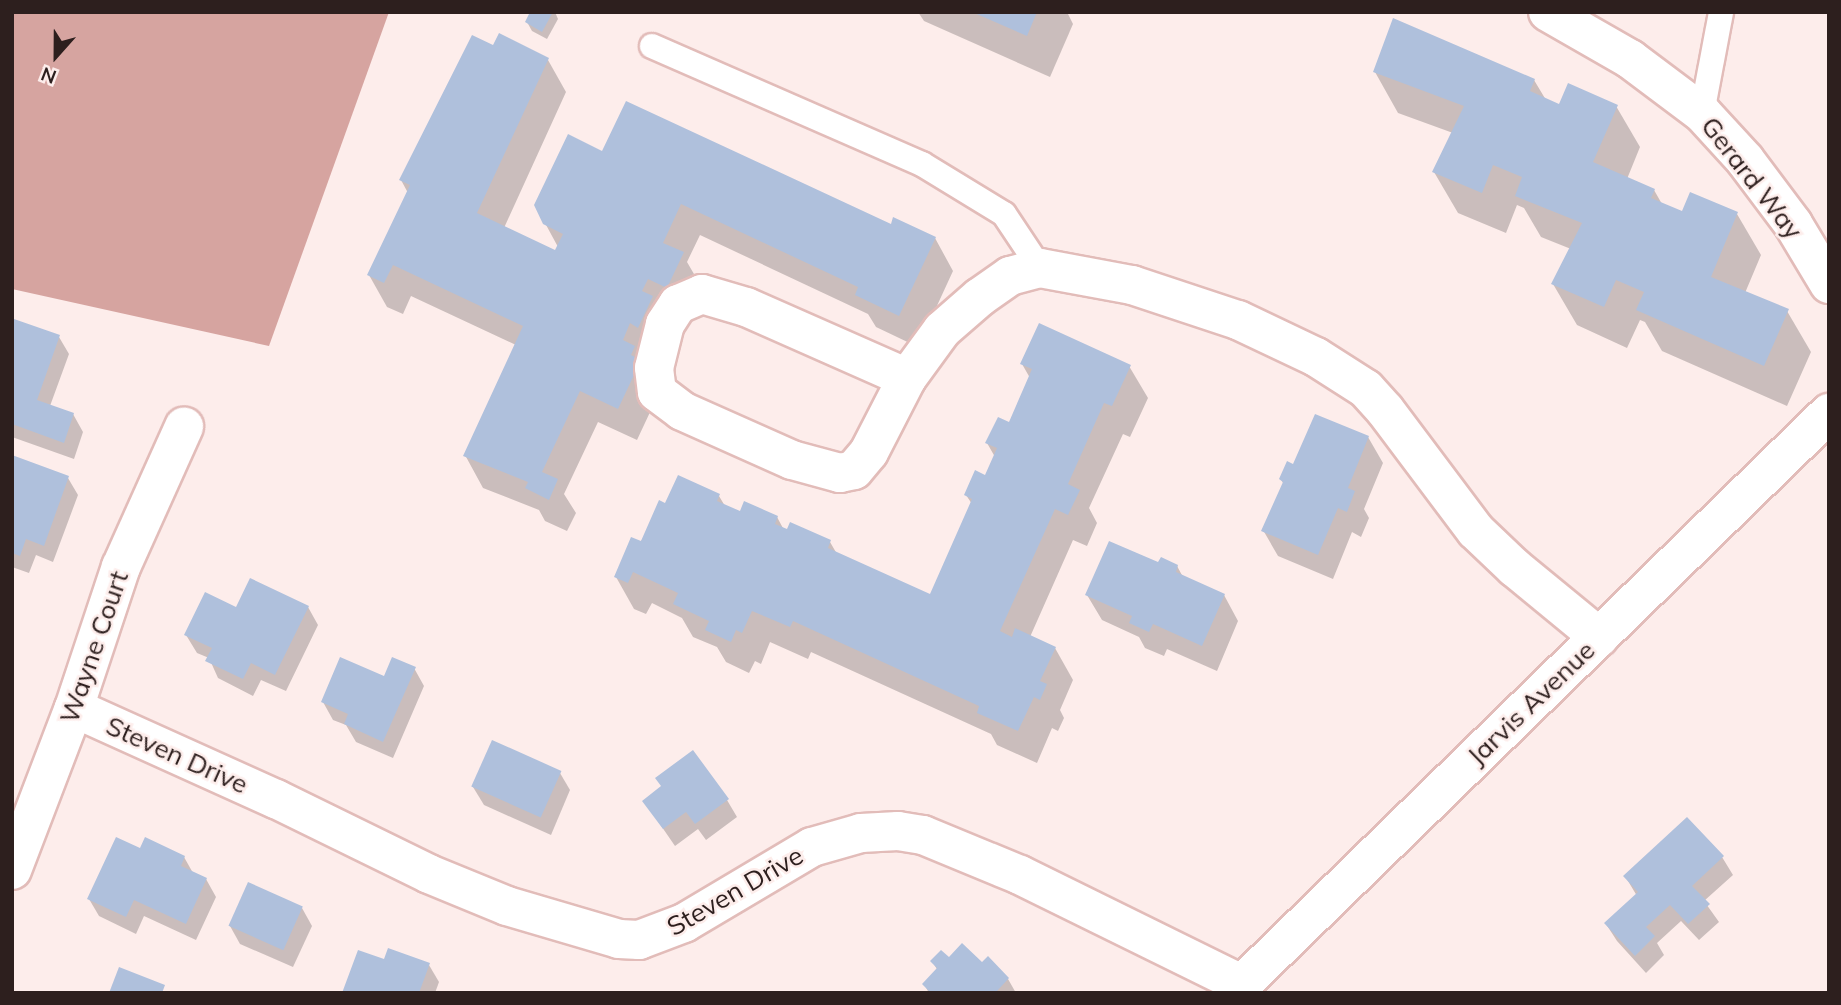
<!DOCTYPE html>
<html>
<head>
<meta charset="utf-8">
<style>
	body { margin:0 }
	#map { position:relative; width:1841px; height:1005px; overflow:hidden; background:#fdedeb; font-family:Mulish,sans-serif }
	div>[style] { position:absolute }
	.forest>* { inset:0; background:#d6a4a0 }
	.shadow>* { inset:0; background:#0003 }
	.building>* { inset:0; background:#afc0dc; transform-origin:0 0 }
	.roads { filter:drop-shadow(2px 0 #e2bcb9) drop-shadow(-2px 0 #e2bcb9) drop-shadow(0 2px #e2bcb9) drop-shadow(0 -2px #e2bcb9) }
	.lane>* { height:24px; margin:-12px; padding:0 12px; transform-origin:12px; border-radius:12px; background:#fff }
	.street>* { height:38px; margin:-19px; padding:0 19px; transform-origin:19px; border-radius:19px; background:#fff }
	.secondary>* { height:38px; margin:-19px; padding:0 19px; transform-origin:19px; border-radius:19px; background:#fff }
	span { translate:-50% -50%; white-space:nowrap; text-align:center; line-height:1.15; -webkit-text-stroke:5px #fdedeb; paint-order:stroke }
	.street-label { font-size:26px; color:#2d1f1e }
	.frame { position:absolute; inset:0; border:14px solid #2d1f1e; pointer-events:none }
	.north { position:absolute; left:21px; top:21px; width:70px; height:70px; -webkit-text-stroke:5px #fdedeb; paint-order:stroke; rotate:201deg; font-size:19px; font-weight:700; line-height:28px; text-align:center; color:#2d1f1e }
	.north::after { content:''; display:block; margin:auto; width:24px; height:32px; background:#2d1f1e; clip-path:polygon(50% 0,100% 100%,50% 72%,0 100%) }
</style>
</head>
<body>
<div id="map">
	<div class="forest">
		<div style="clip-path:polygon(12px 12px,389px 12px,269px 346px,12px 289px)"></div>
	</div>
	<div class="shadow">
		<div style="clip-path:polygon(532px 12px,555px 12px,558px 19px,547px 39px,532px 31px,527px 22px)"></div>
		<div style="clip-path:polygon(918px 12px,1067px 12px,1073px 24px,1050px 77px,924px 21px)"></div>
		<div style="clip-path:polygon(494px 48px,548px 60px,566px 92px,504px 228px,556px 252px,558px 247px,545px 223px,603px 153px,935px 238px,953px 271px,918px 347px,876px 327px,868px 314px,700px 235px,687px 262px,701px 286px,659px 393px,637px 440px,598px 422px,564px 494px,576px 513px,567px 531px,545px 521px,539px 510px,483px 488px,465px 455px,516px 345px,411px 296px,403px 314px,387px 307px,369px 275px,408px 193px,401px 180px)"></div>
		<div style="clip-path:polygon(1375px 72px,1534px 80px,1546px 100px,1560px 106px,1616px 106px,1640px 147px,1627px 179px,1654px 190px,1662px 204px,1683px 213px,1737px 214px,1761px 255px,1745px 293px,1787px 311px,1811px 352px,1787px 406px,1662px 351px,1645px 322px,1640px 320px,1627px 348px,1577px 325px,1553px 284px,1571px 249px,1541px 237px,1524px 208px,1517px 205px,1506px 233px,1458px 213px,1434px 172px,1453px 133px,1398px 113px)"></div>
		<div style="clip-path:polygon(15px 321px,59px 337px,69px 354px,50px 406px,73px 414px,83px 432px,74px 459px,12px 437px)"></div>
		<div style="clip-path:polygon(1022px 364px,1129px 366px,1148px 398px,1130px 437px,1123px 434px,1089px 508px,1097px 523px,1087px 546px,1073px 540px,1030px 637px,1055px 648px,1073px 680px,1060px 710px,1064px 718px,1058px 731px,1052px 728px,1037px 763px,997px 745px,991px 734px,811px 652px,808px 659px,770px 642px,761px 664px,755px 661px,749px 673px,726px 662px,717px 647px,693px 637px,682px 618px,652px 603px,646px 614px,634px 609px,616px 577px,666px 505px,719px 496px,725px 506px,740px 513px,777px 517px,784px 530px,830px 542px,837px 554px,930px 596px,972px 504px,966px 495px,986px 477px,995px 457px,987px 443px,1010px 424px,1030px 378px)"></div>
		<div style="clip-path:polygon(1368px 437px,1383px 463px,1364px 509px,1369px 518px,1361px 537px,1352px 532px,1333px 579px,1278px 556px,1263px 530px,1284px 485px,1281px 479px)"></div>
		<div style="clip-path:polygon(12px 457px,68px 478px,78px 495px,53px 562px,36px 555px,29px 573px,12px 567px)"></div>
		<div style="clip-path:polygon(1159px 565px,1177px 566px,1183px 577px,1224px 595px,1238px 621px,1217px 671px,1167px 649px,1164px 656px,1145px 648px,1139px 637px,1102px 620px,1087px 595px)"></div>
		<div style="clip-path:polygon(308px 607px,318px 625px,286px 691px,261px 680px,253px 696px,218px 678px,209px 658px,197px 653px,186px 635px)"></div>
		<div style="clip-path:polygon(414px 668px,424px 686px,393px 758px,356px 742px,346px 725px,333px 720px,323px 702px)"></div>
		<div style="clip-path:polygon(560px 773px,570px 790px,551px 835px,484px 805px,473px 787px)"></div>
		<div style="clip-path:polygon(662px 787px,727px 800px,737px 817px,706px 840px,698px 829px,675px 846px,644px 801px)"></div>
		<div style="clip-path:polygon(184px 857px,193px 873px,206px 879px,216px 897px,196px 940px,144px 916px,136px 934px,99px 916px,89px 899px)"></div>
		<div style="clip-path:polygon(1722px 857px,1733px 875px,1704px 901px,1719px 922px,1699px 940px,1681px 921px,1657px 943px,1664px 955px,1646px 973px,1617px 941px,1606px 924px,1637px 896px,1625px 876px)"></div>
		<div style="clip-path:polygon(302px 908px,312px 926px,293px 967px,240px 944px,230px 926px)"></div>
		<div style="clip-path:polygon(949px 959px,982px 965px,1008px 979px,1016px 993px,929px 993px,924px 984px,938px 971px,932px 961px)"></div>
		<div style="clip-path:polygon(429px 965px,439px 982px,435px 993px,344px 993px)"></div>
	</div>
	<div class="building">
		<div style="clip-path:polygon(530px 12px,553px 12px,542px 32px,525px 22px)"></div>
		<div style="clip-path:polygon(972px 12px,1037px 12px,1027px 36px)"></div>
		<div style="clip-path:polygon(1393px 18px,1535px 79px,1530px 91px,1559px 104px,1568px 83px,1618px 105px,1593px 162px,1655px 189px,1651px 198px,1682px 211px,1690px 192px,1738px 212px,1711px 277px,1789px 309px,1764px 366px,1636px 310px,1644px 292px,1616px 280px,1604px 307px,1551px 284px,1582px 223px,1515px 196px,1522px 177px,1493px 165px,1482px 193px,1432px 172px,1464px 106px,1373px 72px)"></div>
		<div style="clip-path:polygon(499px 33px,549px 58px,477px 213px,555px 250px,563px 234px,543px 224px,534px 205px,568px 134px,602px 151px,626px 101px,891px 224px,893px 217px,936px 237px,899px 316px,855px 295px,858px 287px,681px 204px,663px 243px,684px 252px,667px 288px,648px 279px,642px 291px,653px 296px,638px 328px,630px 323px,623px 340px,635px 346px,631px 355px,641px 360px,618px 409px,580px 391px,542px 472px,558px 479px,549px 500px,525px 488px,528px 482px,463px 456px,523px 326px,393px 265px,384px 283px,367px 275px,410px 185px,399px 180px,472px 35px,493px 45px)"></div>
		<div style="clip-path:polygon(14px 319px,60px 335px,37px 400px,74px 413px,64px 443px,12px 424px)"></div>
		<div style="clip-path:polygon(1039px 323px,1131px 365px,1112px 406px,1104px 403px,1068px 484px,1080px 490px,1068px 515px,1055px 509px,1000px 631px,1012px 637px,1015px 628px,1056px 647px,1040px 681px,1047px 684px,1040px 700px,1034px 697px,1018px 731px,977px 713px,979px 706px,793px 621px,790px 627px,752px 611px,742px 633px,736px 630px,731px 642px,705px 630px,709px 621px,673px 604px,678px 593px,633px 572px,628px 583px,614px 577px,631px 537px,641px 541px,659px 500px,665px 503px,678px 475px,720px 494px,717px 501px,740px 511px,744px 501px,778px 516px,775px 524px,787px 529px,790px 522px,831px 540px,828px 548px,930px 594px,972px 499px,964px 495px,975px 470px,985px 475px,997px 448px,985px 443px,998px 417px,1009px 422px,1032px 369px,1020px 364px)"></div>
		<div style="clip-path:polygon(1315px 414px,1369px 436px,1348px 488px,1355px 491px,1347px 512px,1338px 508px,1318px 555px,1261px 531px,1283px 482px,1279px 479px,1287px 461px,1293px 464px)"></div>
		<div style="clip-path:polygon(12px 455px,69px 476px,44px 546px,26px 539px,20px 556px,12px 553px)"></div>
		<div style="clip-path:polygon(1109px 541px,1158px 562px,1161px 557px,1178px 565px,1176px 572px,1225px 594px,1202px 646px,1153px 624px,1149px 632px,1129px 623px,1132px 616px,1085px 595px)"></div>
		<div style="clip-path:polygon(250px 578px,309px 606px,275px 675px,251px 663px,243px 679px,205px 661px,212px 648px,184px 635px,205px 592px,236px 607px)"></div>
		<div style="clip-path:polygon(340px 657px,384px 676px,392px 657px,416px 667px,383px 742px,344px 724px,348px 714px,321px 702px)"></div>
		<div style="left:492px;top:740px;width:76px;height:51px;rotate:24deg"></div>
		<div style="clip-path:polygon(693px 750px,729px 799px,695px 824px,686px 812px,663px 829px,642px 801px,661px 786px,655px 778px)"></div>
		<div style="clip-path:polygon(1687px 817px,1724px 856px,1692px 886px,1710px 904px,1688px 924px,1670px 905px,1646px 927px,1655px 936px,1635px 956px,1604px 923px,1638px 892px,1623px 876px)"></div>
		<div style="clip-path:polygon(116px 837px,140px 848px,145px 837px,185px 856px,181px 866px,207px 878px,186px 924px,134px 900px,126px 917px,87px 899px)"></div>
		<div style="left:248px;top:882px;width:60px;height:48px;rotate:24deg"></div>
		<div style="clip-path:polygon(962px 943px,982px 962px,988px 956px,1009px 978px,997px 991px,999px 993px,931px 993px,922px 984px,937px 968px,930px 961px,941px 950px,949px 957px)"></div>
		<div style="clip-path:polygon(388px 948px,430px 963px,419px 993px,342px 993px,358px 950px,384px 959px)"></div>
		<div style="clip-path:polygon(119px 967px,165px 985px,162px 993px,109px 993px)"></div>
	</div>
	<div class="roads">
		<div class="lane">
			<div style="left:652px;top:46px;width:295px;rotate:23.6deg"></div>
			<div style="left:922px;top:164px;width:96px;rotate:31.4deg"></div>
			<div style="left:1004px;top:214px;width:65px;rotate:56.3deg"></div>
			<div style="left:1702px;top:113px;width:103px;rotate:-79.3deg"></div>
		</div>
		<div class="street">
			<div style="left:1548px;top:12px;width:95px;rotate:29.8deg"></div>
			<div style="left:1630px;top:59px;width:90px;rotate:36.9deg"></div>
			<div style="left:1702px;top:113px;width:64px;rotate:47.5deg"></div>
			<div style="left:1745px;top:160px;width:80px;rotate:53.1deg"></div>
			<div style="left:1793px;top:224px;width:70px;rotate:59deg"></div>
			<div style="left:907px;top:378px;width:176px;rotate:-156.2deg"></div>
			<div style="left:746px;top:307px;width:46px;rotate:-163.5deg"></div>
			<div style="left:702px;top:294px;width:26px;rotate:157deg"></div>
			<div style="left:678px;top:304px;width:24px;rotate:123deg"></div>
			<div style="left:665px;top:324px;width:45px;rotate:104deg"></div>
			<div style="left:654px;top:368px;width:24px;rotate:83deg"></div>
			<div style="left:657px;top:392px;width:31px;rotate:37deg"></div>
			<div style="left:682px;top:411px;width:120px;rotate:24deg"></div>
			<div style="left:792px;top:460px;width:50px;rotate:15.2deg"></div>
			<div style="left:840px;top:473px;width:14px;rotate:-12deg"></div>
			<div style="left:854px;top:470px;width:23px;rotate:-50deg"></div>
			<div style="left:869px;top:452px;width:83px;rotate:-62.8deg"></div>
			<div style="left:907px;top:378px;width:59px;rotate:-53.9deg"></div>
			<div style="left:942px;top:330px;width:50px;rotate:-41deg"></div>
			<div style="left:980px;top:297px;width:37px;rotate:-35deg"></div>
			<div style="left:1010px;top:276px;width:31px;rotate:-15deg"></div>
			<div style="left:1040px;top:268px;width:94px;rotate:10.5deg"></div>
			<div style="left:1132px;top:285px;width:112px;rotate:18.3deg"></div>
			<div style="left:1238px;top:320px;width:86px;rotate:25.4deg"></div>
			<div style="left:1316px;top:357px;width:59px;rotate:32.6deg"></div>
			<div style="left:1366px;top:389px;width:28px;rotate:48deg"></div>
			<div style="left:1385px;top:410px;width:151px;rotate:53.1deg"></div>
			<div style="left:1476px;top:531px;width:54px;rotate:43.5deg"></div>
			<div style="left:1515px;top:568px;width:109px;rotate:39.4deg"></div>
			<div style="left:74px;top:708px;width:222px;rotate:24.3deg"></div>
			<div style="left:276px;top:799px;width:170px;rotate:26.1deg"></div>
			<div style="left:429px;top:874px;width:84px;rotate:22.3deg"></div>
			<div style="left:507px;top:906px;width:117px;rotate:16.4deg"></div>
			<div style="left:619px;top:939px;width:20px;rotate:3deg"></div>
			<div style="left:639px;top:940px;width:48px;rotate:-20.7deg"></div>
			<div style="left:684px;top:923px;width:149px;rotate:-30.7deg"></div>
			<div style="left:812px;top:847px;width:51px;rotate:-15.9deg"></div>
			<div style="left:861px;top:833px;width:37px;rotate:-3deg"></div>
			<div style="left:898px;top:831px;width:25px;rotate:9deg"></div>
			<div style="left:923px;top:835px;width:105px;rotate:22.4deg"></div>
			<div style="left:1020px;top:875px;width:247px;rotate:26.2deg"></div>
			<div style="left:12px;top:870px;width:173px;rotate:-69.1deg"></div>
			<div style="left:74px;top:708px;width:149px;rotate:-71.6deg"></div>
			<div style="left:121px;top:567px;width:154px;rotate:-65.8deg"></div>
		</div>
		<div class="secondary">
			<div style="left:1233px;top:993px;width:832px;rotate:-44.22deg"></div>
		</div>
	</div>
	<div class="street-label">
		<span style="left:1752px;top:178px;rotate:52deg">Gerard Way</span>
		<span style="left:94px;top:647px;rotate:-71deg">Wayne Court</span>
		<span style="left:1531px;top:703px;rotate:-44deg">Jarvis Avenue</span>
		<span style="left:177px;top:755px;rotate:24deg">Steven Drive</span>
		<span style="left:735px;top:891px;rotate:-30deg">Steven Drive</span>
	</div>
	<div class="frame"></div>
	<div class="north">N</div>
</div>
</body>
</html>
